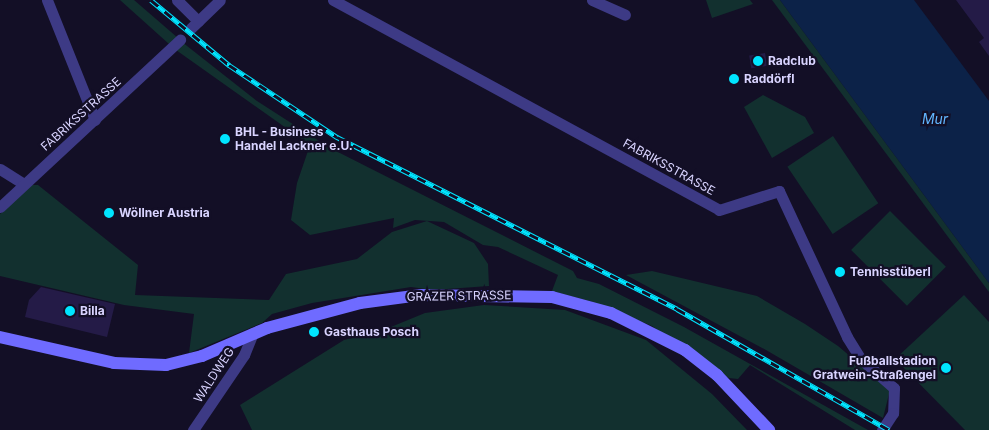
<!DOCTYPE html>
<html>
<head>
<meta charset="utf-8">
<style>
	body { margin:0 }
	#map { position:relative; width:989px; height:430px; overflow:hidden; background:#130f26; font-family:Inter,sans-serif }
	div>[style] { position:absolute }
	.green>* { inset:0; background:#12302f; transform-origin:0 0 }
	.water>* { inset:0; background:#0c2248 }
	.building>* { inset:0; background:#241b47; transform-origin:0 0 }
	.street>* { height:11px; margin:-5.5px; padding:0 5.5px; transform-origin:5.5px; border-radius:5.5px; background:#3d3a85 }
	.secondary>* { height:12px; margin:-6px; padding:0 6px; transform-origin:6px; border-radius:6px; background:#6f6bff }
	.rail>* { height:5px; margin-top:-2.5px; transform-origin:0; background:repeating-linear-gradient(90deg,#130f26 0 9px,#00e5ff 0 18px); box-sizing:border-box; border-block:1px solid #00e5ff }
	.dots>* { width:14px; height:14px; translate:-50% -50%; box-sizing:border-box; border:2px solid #130f26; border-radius:50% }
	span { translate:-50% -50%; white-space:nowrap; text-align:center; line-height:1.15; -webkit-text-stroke:4.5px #130f26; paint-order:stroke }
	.poi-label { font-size:12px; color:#d9d4ff; font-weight:700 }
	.left { translate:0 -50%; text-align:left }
	.right { translate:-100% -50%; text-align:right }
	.street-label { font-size:12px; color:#d9d4ff }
	.water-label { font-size:14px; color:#62b6ff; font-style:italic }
</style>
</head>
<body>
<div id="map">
	<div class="green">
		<div style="clip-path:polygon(120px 0,134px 0,178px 38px,169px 44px)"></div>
		<div style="clip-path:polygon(706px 0,750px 0,753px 4px,712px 18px)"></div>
		<div style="clip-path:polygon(772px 0,780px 0,989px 283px,989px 292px)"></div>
		<div style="clip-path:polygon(182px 42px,257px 101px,330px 148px,573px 271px,577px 278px,599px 284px,684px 327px,868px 430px,855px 430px,750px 365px,738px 379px,729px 378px,652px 326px,593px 302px,552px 291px,558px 275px,498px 247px,483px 245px,444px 222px,415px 220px,393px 228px,394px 218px,310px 235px,291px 220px,297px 183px,310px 145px,176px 50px)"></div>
		<div style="clip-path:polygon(763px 95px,805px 117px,814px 133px,772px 158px,744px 107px)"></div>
		<div style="left:833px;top:136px;width:81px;height:55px;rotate:56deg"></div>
		<div style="clip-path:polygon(32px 185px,38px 185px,138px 265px,135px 295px,269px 300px,286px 274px,357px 259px,392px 232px,427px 221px,474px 243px,488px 264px,489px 286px,433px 290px,411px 287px,312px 303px,272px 314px,262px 323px,189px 353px,194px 314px,124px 305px,0 276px,0 214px)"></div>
		<div style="left:890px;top:211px;width:79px;height:55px;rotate:45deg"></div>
		<div style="clip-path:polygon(652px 271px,757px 296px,805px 324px,838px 346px,890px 390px,883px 418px,766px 350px,626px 275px)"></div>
		<div style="clip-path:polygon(964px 295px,989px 322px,989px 430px,965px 430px,895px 359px)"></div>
		<div style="clip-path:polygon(484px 305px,565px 310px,646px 340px,712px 394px,747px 430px,252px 430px,240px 405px,344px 340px,386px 329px,425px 313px)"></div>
	</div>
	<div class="water">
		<div style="clip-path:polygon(780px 0,914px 0,989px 101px,989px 283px)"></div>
	</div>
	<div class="building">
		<div style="clip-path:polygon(956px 0,989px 0,989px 56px,979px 42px,984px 38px)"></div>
		<div style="left:765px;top:53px;width:13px;height:16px;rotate:81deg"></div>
		<div style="clip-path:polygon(41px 287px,115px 304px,107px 337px,25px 317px,29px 300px)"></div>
	</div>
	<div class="street">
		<div style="left:47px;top:0;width:129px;rotate:68.2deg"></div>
		<div style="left:177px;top:0;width:30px;rotate:45deg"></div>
		<div style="left:333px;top:0;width:439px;rotate:28.5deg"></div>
		<div style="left:719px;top:210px;width:63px;rotate:-17.6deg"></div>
		<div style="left:779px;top:191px;width:161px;rotate:65deg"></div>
		<div style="left:847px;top:337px;width:26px;rotate:58deg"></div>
		<div style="left:861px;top:359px;width:44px;rotate:41.3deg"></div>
		<div style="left:894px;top:388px;width:25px;rotate:92deg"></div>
		<div style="left:893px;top:413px;width:20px;rotate:123deg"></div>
		<div style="left:592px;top:0;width:36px;rotate:24deg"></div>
		<div style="left:191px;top:28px;width:40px;rotate:-44deg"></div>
		<div style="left:0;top:169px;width:28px;rotate:32deg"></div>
		<div style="left:0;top:207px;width:246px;rotate:-42.9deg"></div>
		<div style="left:193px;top:430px;width:91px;rotate:-55.8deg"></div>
		<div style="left:244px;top:355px;width:24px;rotate:-68deg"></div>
	</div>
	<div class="secondary">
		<div style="left:0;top:337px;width:117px;rotate:12.8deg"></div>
		<div style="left:114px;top:363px;width:52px;rotate:2.2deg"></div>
		<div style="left:166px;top:365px;width:37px;rotate:-14deg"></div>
		<div style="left:202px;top:356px;width:71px;rotate:-23.3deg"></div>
		<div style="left:267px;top:328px;width:96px;rotate:-15deg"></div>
		<div style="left:360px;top:303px;width:62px;rotate:-7.5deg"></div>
		<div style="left:421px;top:295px;width:131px;rotate:0.9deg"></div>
		<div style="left:552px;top:297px;width:61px;rotate:15.2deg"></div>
		<div style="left:611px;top:313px;width:83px;rotate:26.6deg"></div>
		<div style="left:685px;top:350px;width:41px;rotate:38deg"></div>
		<div style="left:717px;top:375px;width:76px;rotate:46.6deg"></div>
	</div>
	<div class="rail">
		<div style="left:151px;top:0;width:102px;rotate:39.8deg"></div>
		<div style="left:229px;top:65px;width:130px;rotate:33.7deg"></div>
		<div style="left:337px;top:137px;width:381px;rotate:26.8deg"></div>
		<div style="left:677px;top:309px;width:244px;rotate:29.7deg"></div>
	</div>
	<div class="dots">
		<div style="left:758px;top:61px;background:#00e5ff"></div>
		<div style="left:734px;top:79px;background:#00e5ff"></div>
		<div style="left:225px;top:139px;background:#00e5ff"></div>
		<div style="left:109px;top:213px;background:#00e5ff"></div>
		<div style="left:840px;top:272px;background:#00e5ff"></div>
		<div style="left:70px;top:311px;background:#00e5ff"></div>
		<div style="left:314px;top:332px;background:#00e5ff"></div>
		<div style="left:946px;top:368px;background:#00e5ff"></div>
	</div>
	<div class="poi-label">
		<span class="left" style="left:768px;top:61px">Radclub</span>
		<span class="left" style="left:744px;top:79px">Raddörfl</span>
		<span class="left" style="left:235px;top:139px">BHL - Business<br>Handel Lackner e.U.</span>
		<span class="left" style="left:119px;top:213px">Wöllner Austria</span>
		<span class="left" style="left:850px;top:272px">Tennisstüberl</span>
		<span class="left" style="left:80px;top:311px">Billa</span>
		<span class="left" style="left:324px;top:332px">Gasthaus Posch</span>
		<span class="right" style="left:936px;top:368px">Fußballstadion<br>Gratwein-Straßengel</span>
	</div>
	<div class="street-label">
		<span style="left:81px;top:114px;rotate:-42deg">FABRIKSSTRASSE</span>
		<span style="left:669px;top:167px;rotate:29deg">FABRIKSSTRASSE</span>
		<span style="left:459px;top:296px;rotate:-1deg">GRAZER STRASSE</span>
		<span style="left:214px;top:375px;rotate:-57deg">WALDWEG</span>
	</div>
	<div class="water-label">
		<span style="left:935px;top:119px">Mur</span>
	</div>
</div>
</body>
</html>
